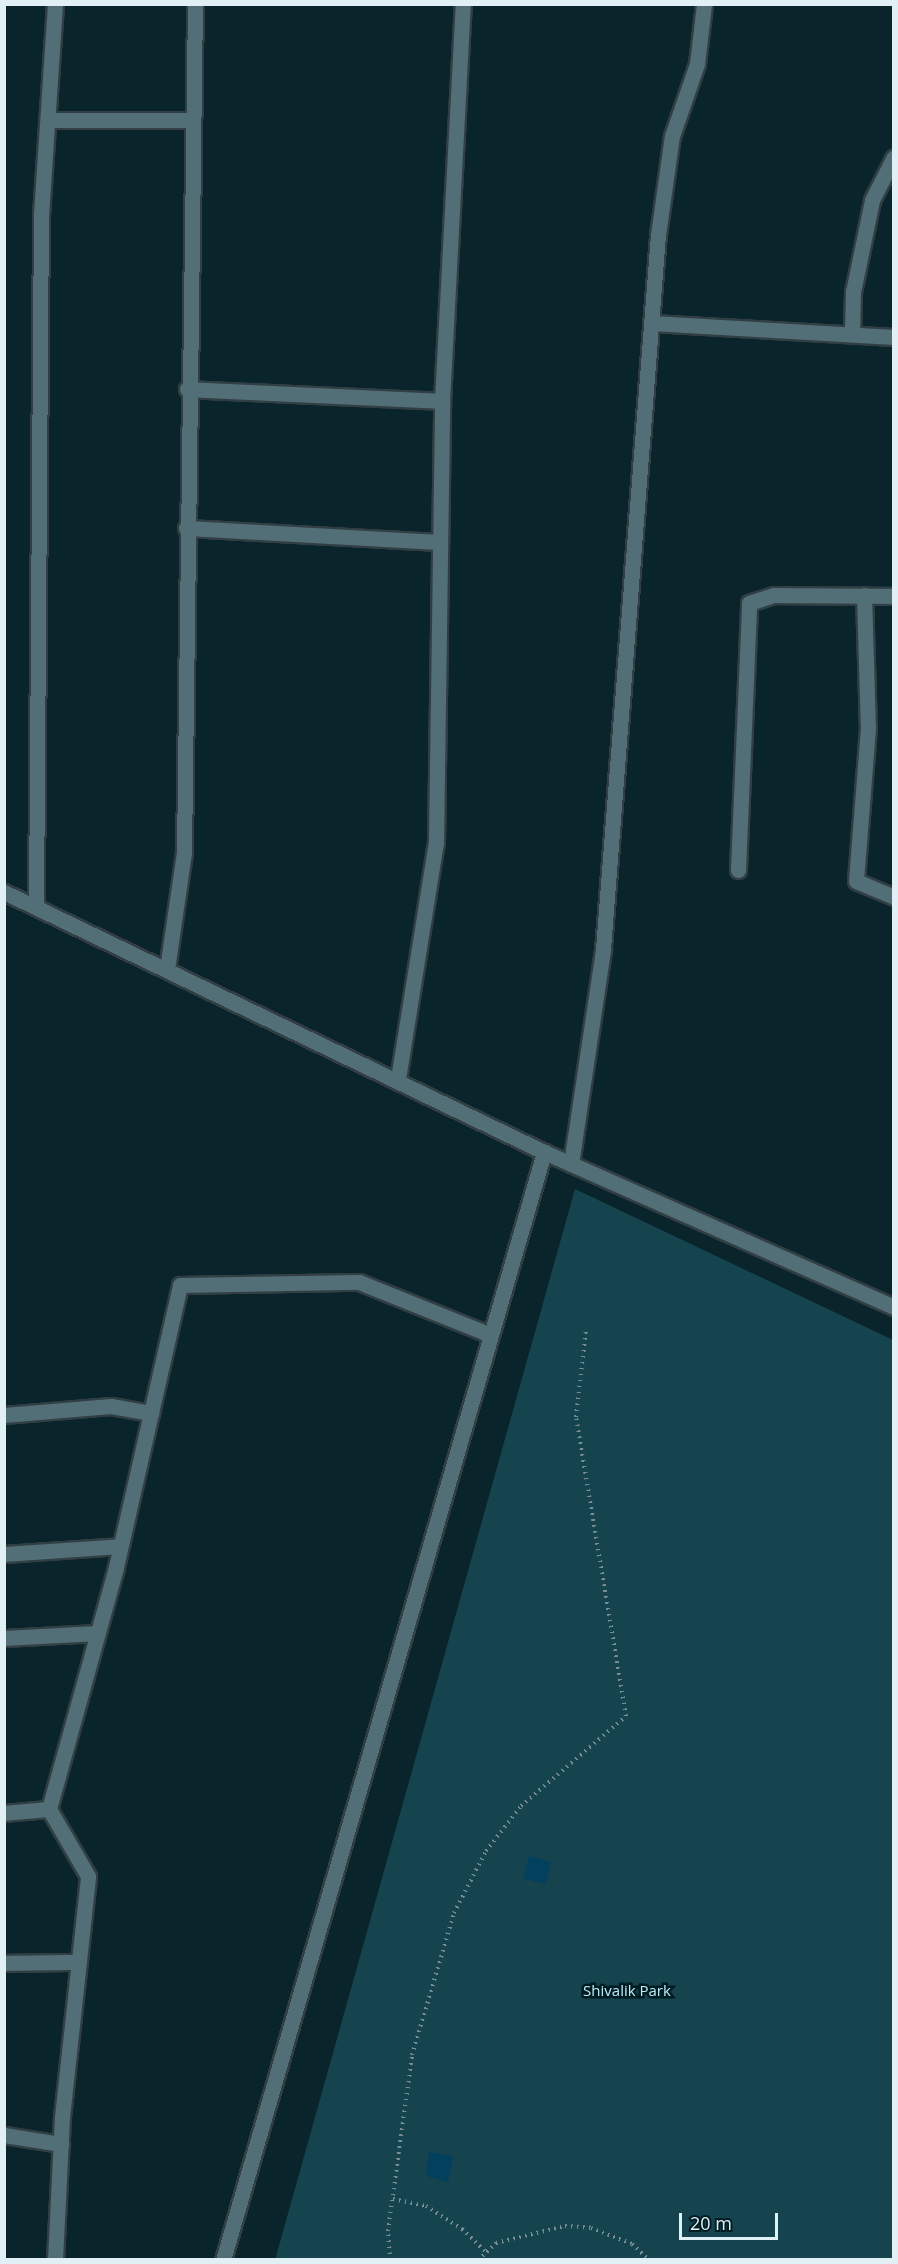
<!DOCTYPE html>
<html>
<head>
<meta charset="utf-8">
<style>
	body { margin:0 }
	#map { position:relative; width:898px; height:2264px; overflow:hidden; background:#09252b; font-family:"Open Sans",sans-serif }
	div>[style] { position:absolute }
	.green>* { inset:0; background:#16444e }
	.building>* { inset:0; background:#02405d; transform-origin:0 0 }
	.path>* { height:4px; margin-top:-2px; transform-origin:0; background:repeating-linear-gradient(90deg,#788e93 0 1.5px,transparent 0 6px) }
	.roads { filter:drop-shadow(2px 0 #313f44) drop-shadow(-2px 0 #313f44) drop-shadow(0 2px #313f44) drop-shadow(0 -2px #313f44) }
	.minor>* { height:15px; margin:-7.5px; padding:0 7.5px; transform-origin:7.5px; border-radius:7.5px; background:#526f77 }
	.tertiary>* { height:15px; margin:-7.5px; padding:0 7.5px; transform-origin:7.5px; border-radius:7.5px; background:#526f77 }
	span { translate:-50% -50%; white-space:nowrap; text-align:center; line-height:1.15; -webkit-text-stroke:5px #011c22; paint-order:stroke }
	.park-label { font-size:15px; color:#beedf8 }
	.frame { position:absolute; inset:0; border:6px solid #e0f0f4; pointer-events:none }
	.scale { position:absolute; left:679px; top:2213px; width:99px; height:27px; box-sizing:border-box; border:3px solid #e0f0f4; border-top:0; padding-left:8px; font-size:18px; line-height:21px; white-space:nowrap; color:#e0f0f4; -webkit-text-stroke:4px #011c22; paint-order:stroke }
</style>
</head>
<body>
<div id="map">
	<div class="green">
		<div style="clip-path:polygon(575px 1189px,893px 1340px,893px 2259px,275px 2260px)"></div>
	</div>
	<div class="building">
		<div style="left:529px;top:1856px;width:23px;height:23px;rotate:15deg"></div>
		<div style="clip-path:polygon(429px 2152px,453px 2156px,448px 2182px,426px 2176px)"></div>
	</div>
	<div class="path">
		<div style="left:393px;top:2199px;width:34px;rotate:12deg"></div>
		<div style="left:426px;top:2206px;width:43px;rotate:32.6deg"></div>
		<div style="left:462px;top:2229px;width:33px;rotate:44deg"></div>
		<div style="left:390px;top:2260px;width:29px;rotate:-94deg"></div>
		<div style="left:388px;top:2231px;width:178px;rotate:-82.2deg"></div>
		<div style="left:412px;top:2055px;width:148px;rotate:-73.5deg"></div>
		<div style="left:454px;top:1913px;width:70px;rotate:-62.7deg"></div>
		<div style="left:486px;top:1851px;width:57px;rotate:-52.1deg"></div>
		<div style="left:521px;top:1806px;width:138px;rotate:-40.6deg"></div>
		<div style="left:626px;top:1716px;width:303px;rotate:-99.5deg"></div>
		<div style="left:576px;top:1417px;width:89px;rotate:-83.5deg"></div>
		<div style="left:478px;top:2260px;width:25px;rotate:-43deg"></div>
		<div style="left:496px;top:2243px;width:71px;rotate:-13.8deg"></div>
		<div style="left:565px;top:2226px;width:26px;rotate:4deg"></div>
		<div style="left:591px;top:2228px;width:44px;rotate:21.3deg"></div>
		<div style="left:632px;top:2244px;width:23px;rotate:43deg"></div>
	</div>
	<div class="roads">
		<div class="minor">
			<div style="left:48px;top:120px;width:143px"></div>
			<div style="left:652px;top:323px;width:242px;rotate:3.3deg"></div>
			<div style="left:852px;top:333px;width:41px;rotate:-88.6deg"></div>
			<div style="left:853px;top:292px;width:94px;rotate:-78.3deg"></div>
			<div style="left:872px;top:200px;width:48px;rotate:-62.9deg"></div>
			<div style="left:187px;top:389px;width:255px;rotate:2.7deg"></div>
			<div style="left:186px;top:528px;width:254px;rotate:3.2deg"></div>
			<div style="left:864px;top:595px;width:133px;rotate:88.3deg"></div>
			<div style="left:868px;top:728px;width:153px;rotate:94.5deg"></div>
			<div style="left:856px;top:881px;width:41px;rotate:22.8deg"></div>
			<div style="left:738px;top:870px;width:267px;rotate:-87.6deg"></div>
			<div style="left:749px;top:603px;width:26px;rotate:-18deg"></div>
			<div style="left:774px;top:595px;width:120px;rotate:0.5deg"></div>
			<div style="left:36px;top:907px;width:692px;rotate:-89.59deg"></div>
			<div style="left:41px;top:215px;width:211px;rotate:-86.2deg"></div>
			<div style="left:167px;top:969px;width:117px;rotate:-81.7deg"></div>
			<div style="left:184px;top:853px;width:849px;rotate:-89.26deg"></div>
			<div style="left:398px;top:1079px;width:239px;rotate:-80.9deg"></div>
			<div style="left:436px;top:843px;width:442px;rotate:-89.2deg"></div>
			<div style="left:442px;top:401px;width:398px;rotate:-87deg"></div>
			<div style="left:571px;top:1164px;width:217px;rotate:-81.5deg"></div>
			<div style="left:603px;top:949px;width:716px;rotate:-85.6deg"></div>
			<div style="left:658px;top:235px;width:100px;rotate:-82deg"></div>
			<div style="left:672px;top:136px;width:76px;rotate:-70.9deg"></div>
			<div style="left:697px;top:64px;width:60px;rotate:-83.3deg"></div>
			<div style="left:4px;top:1415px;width:107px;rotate:-4.8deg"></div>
			<div style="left:111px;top:1406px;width:41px;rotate:9.9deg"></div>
			<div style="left:4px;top:1554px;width:116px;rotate:-3.9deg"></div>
			<div style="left:4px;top:1638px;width:93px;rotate:-3.1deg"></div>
			<div style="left:4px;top:1813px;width:45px;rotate:-5.1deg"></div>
			<div style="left:4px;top:1963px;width:75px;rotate:-0.8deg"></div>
			<div style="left:4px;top:2135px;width:58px;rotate:9deg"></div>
			<div style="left:55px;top:2260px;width:143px;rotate:-87.2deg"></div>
			<div style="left:62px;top:2117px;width:242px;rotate:-83.8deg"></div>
			<div style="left:88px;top:1876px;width:78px;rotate:-120.2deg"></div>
			<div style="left:49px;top:1809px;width:251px;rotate:-74.5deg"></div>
			<div style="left:116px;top:1567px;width:289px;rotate:-77.2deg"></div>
			<div style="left:180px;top:1285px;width:179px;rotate:-1deg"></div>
			<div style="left:359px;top:1282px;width:142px;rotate:21.9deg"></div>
			<div style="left:223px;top:2260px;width:1154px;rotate:-73.84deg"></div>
		</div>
		<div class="tertiary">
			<div style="left:4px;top:892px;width:599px;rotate:25.71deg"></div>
			<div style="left:544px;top:1152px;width:383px;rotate:23.9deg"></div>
		</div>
	</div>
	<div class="park-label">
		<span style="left:627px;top:1991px">Shivalik Park</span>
	</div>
	<div class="frame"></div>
	<div class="scale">20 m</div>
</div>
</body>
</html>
